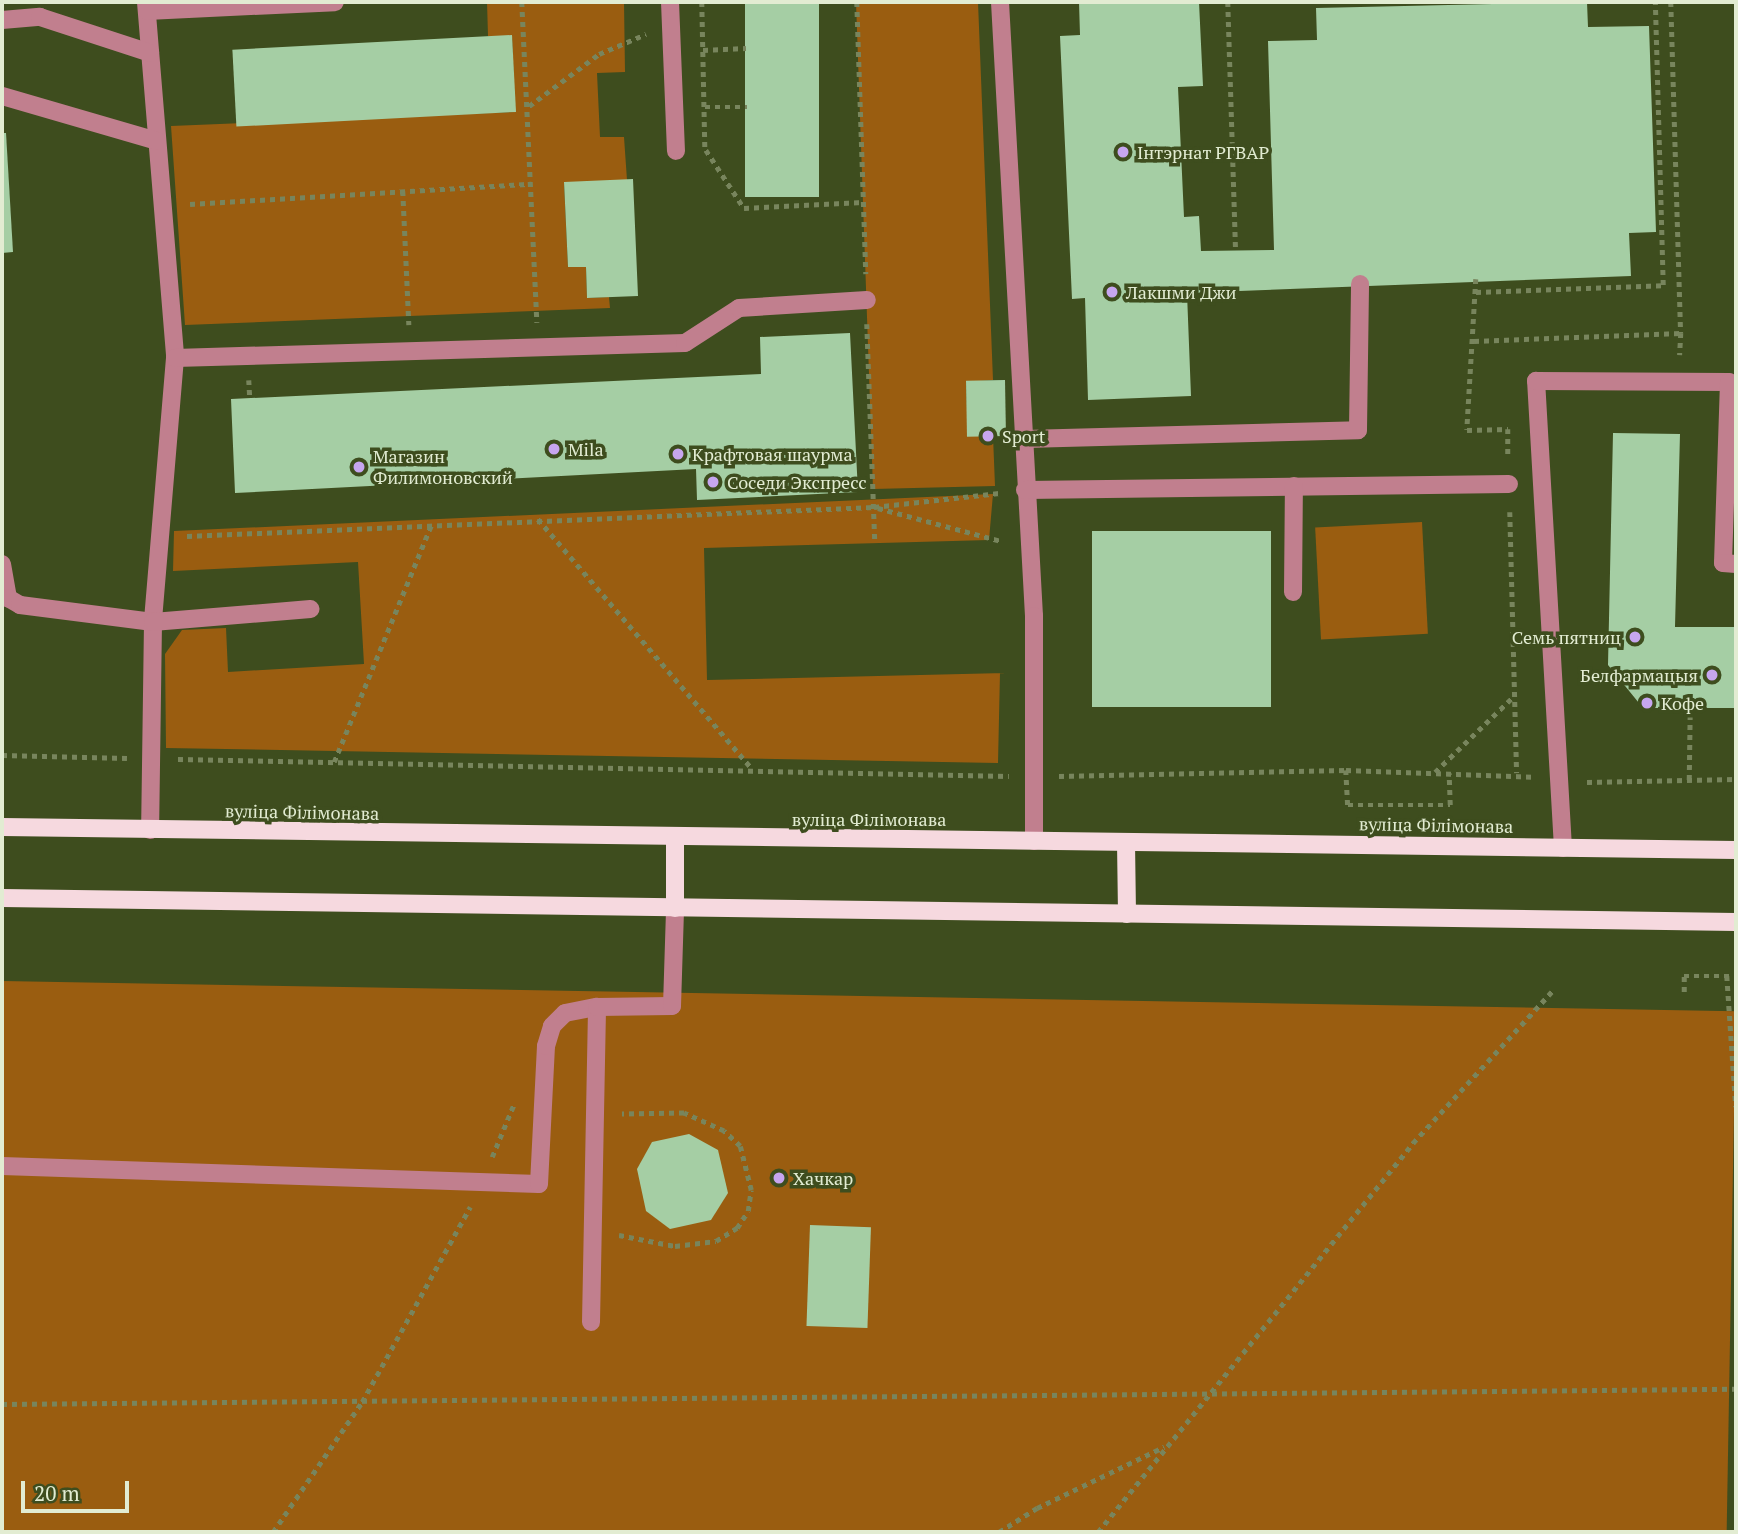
<!DOCTYPE html>
<html>
<head>
<meta charset="utf-8">
<style>
	body { margin:0 }
	#map { position:relative; width:1738px; height:1534px; overflow:hidden; background:#3e4d1e; font-family:"PT Serif",serif }
	div>[style] { position:absolute }
	.green>* { inset:0; background:#9a5d10; transform-origin:0 0 }
	.building>* { inset:0; background:#a5cea4; transform-origin:0 0 }
	.path>* { height:4.5px; margin-top:-2.25px; transform-origin:0; background:repeating-linear-gradient(90deg,#78855d 0 5px,transparent 0 10px) }
	.minor>* { height:18px; margin:-9px; padding:0 9px; transform-origin:9px; border-radius:9px; background:#c17f8e }
	.major>* { height:18px; margin:-9px; padding:0 9px; transform-origin:9px; border-radius:9px; background:#f6d9df }
	.dots>* { width:19px; height:19px; translate:-50% -50%; box-sizing:border-box; border:4px solid #3e4d1e; border-radius:50% }
	span { translate:-50% -50%; white-space:nowrap; text-align:center; line-height:1.15; -webkit-text-stroke:7px #3e4d1e; paint-order:stroke }
	.poi-label { font-size:18px; color:#e2ecd2 }
	.left { translate:0 -50%; text-align:left }
	.right { translate:-100% -50%; text-align:right }
	.street-label { font-size:18px; color:#e2ecd2 }
	.frame { position:absolute; inset:0; border:4px solid #e2ecd2; pointer-events:none }
	.scale { position:absolute; left:21px; top:1481px; width:108px; height:32px; box-sizing:border-box; border:4px solid #e2ecd2; border-top:0; padding-left:9px; font-size:21px; line-height:24px; white-space:nowrap; color:#e2ecd2; -webkit-text-stroke:5px #3e4d1e; paint-order:stroke }
</style>
</head>
<body>
<div id="map">
	<div class="green">
		<div style="clip-path:polygon(487px 2px,624px 2px,625px 72px,597px 73px,600px 137px,624px 137px,627px 180px,564px 183px,568px 267px,586px 267px,587px 298px,609px 297px,610px 308px,185px 325px,171px 126px,515px 112px,512px 36px,488px 36px)"></div>
		<div style="clip-path:polygon(856px 2px,978px 2px,993px 380px,966px 382px,968px 436px,993px 436px,995px 486px,873px 489px)"></div>
		<div style="clip-path:polygon(993px 494px,989px 540px,704px 548px,707px 680px,1005px 673px,1000px 673px,998px 763px,166px 748px,165px 654px,182px 630px,226px 628px,228px 672px,364px 664px,358px 562px,173px 571px,174px 531px)"></div>
		<div style="left:1422px;top:522px;width:112px;height:107px;rotate:87deg"></div>
		<div style="left:2px;top:981px;width:1734px;height:551px;rotate:1deg"></div>
	</div>
	<div class="building">
		<div style="left:745px;top:2px;width:74px;height:195px"></div>
		<div style="clip-path:polygon(1079px 2px,1199px 2px,1203px 86px,1178px 87px,1184px 217px,1199px 216px,1201px 251px,1274px 250px,1268px 41px,1317px 40px,1316px 8px,1587px 2px,1588px 27px,1649px 26px,1656px 232px,1629px 233px,1631px 276px,1187px 293px,1191px 396px,1088px 400px,1085px 298px,1072px 299px,1060px 36px,1080px 35px)"></div>
		<div style="left:512px;top:35px;width:77px;height:280px;rotate:87deg"></div>
		<div style="clip-path:polygon(2px 133px,6px 133px,13px 252px,2px 253px)"></div>
		<div style="clip-path:polygon(633px 179px,638px 296px,587px 298px,586px 267px,568px 267px,564px 182px)"></div>
		<div style="clip-path:polygon(850px 333px,858px 492px,697px 500px,696px 469px,235px 493px,231px 399px,761px 374px,760px 337px)"></div>
		<div style="left:1005px;top:380px;width:56px;height:39px;rotate:89deg"></div>
		<div style="clip-path:polygon(1613px 433px,1680px 434px,1675px 627px,1736px 627px,1736px 708px,1643px 708px,1608px 665px)"></div>
		<div style="left:1271px;top:531px;width:176px;height:179px;rotate:90deg"></div>
		<div style="clip-path:polygon(689px 1134px,718px 1150px,728px 1193px,711px 1220px,670px 1229px,646px 1211px,637px 1169px,652px 1142px)"></div>
		<div style="left:810px;top:1225px;width:61px;height:101px;rotate:2deg"></div>
	</div>
	<div class="path">
		<div style="left:522px;top:2px;width:321px;rotate:87.3deg"></div>
		<div style="left:702px;top:2px;width:148px;rotate:88.8deg"></div>
		<div style="left:857px;top:2px;width:272px;rotate:88.1deg"></div>
		<div style="left:1228px;top:2px;width:249px;rotate:88.2deg"></div>
		<div style="left:1671px;top:2px;width:331px;rotate:88.3deg"></div>
		<div style="left:703px;top:50px;width:43px;rotate:-2.7deg"></div>
		<div style="left:529px;top:106px;width:87px;rotate:-36.6deg"></div>
		<div style="left:599px;top:54px;width:51px;rotate:-23.1deg"></div>
		<div style="left:705px;top:107px;width:42px"></div>
		<div style="left:706px;top:150px;width:69px;rotate:56.8deg"></div>
		<div style="left:744px;top:208px;width:119px;rotate:-2.9deg"></div>
		<div style="left:403px;top:191px;width:134px;rotate:87.4deg"></div>
		<div style="left:190px;top:204px;width:342px;rotate:-3.4deg"></div>
		<div style="left:1476px;top:279px;width:151px;rotate:93.4deg"></div>
		<div style="left:1467px;top:430px;width:41px;rotate:-1.4deg"></div>
		<div style="left:1508px;top:429px;width:28px;rotate:90deg"></div>
		<div style="left:1476px;top:292px;width:187px;rotate:-2.1deg"></div>
		<div style="left:1663px;top:285px;width:283px;rotate:-91.6deg"></div>
		<div style="left:867px;top:324px;width:218px;rotate:87.9deg"></div>
		<div style="left:1474px;top:341px;width:207px;rotate:-2.2deg"></div>
		<div style="left:1681px;top:333px;width:22px;rotate:93deg"></div>
		<div style="left:249px;top:380px;width:18px;rotate:87deg"></div>
		<div style="left:878px;top:508px;width:127px;rotate:15deg"></div>
		<div style="left:1510px;top:512px;width:261px;rotate:88.5deg"></div>
		<div style="left:538px;top:519px;width:329px;rotate:49.4deg"></div>
		<div style="left:187px;top:536px;width:688px;rotate:-2.42deg"></div>
		<div style="left:874px;top:507px;width:126px;rotate:-6.4deg"></div>
		<div style="left:2px;top:755px;width:125px;rotate:1.4deg"></div>
		<div style="left:178px;top:759px;width:831px;rotate:1.17deg"></div>
		<div style="left:334px;top:762px;width:256px;rotate:-67.7deg"></div>
		<div style="left:1346px;top:770px;width:35px;rotate:87deg"></div>
		<div style="left:1348px;top:805px;width:102px"></div>
		<div style="left:1450px;top:805px;width:32px;rotate:-92deg"></div>
		<div style="left:1435px;top:772px;width:107px;rotate:-43.9deg"></div>
		<div style="left:1059px;top:776px;width:287px;rotate:-1.2deg"></div>
		<div style="left:1346px;top:770px;width:187px;rotate:2.1deg"></div>
		<div style="left:1689px;top:780px;width:72px;rotate:-89.2deg"></div>
		<div style="left:1587px;top:782px;width:149px;rotate:-1.2deg"></div>
		<div style="left:1727px;top:976px;width:131px;rotate:86.1deg"></div>
		<div style="left:1684px;top:992px;width:16px;rotate:-90deg"></div>
		<div style="left:1684px;top:976px;width:52px"></div>
		<div style="left:492px;top:1157px;width:57px;rotate:-67.5deg"></div>
		<div style="left:619px;top:1235px;width:57px;rotate:11.1deg"></div>
		<div style="left:675px;top:1246px;width:41px;rotate:-7deg"></div>
		<div style="left:716px;top:1241px;width:25px;rotate:-32deg"></div>
		<div style="left:737px;top:1228px;width:20px;rotate:-57deg"></div>
		<div style="left:748px;top:1211px;width:21px;rotate:-82deg"></div>
		<div style="left:751px;top:1190px;width:45px;rotate:-104deg"></div>
		<div style="left:740px;top:1146px;width:22px;rotate:-137deg"></div>
		<div style="left:724px;top:1131px;width:44px;rotate:-155.8deg"></div>
		<div style="left:684px;top:1113px;width:62px;rotate:179.1deg"></div>
		<div style="left:2px;top:1404px;width:1734px;rotate:-0.5deg"></div>
		<div style="left:2px;top:1530px;width:2px;rotate:90deg"></div>
		<div style="left:273px;top:1532px;width:158px;rotate:-55.6deg"></div>
		<div style="left:362px;top:1402px;width:223px;rotate:-61deg"></div>
		<div style="left:999px;top:1532px;width:45px;rotate:-32.3deg"></div>
		<div style="left:1037px;top:1508px;width:141px;rotate:-25.7deg"></div>
		<div style="left:1098px;top:1532px;width:501px;rotate:-51deg"></div>
		<div style="left:1413px;top:1143px;width:207px;rotate:-47.5deg"></div>
	</div>
	<div class="minor">
		<div style="left:146px;top:2px;width:357px;rotate:85.3deg"></div>
		<div style="left:175px;top:358px;width:265px;rotate:94.8deg"></div>
		<div style="left:153px;top:622px;width:208px;rotate:90.8deg"></div>
		<div style="left:670px;top:2px;width:149px;rotate:87.7deg"></div>
		<div style="left:1000px;top:2px;width:615px;rotate:86.83deg"></div>
		<div style="left:1034px;top:616px;width:225px;rotate:90deg"></div>
		<div style="left:147px;top:11px;width:188px;rotate:-2.7deg"></div>
		<div style="left:2px;top:20px;width:38px;rotate:-5deg"></div>
		<div style="left:40px;top:17px;width:116px;rotate:18.1deg"></div>
		<div style="left:2px;top:96px;width:161px;rotate:16.2deg"></div>
		<div style="left:175px;top:358px;width:510px;rotate:-1.68deg"></div>
		<div style="left:685px;top:343px;width:64px;rotate:-32.9deg"></div>
		<div style="left:739px;top:308px;width:128px;rotate:-3.6deg"></div>
		<div style="left:1025px;top:439px;width:333px;rotate:-1.5deg"></div>
		<div style="left:1358px;top:430px;width:146px;rotate:-89.2deg"></div>
		<div style="left:1025px;top:490px;width:484px;rotate:-0.7deg"></div>
		<div style="left:2px;top:564px;width:35px;rotate:80deg"></div>
		<div style="left:8px;top:598px;width:14px;rotate:30deg"></div>
		<div style="left:20px;top:605px;width:134px;rotate:7.3deg"></div>
		<div style="left:153px;top:622px;width:158px;rotate:-4.7deg"></div>
		<div style="left:1293px;top:592px;width:106px;rotate:-89.5deg"></div>
		<div style="left:1563px;top:848px;width:468px;rotate:-93.3deg"></div>
		<div style="left:1536px;top:381px;width:193px;rotate:0.3deg"></div>
		<div style="left:1729px;top:382px;width:181px;rotate:91.9deg"></div>
		<div style="left:1723px;top:563px;width:13px;rotate:4deg"></div>
		<div style="left:2px;top:1166px;width:537px;rotate:1.92deg"></div>
		<div style="left:539px;top:1184px;width:138px;rotate:-87.1deg"></div>
		<div style="left:546px;top:1046px;width:21px;rotate:-73deg"></div>
		<div style="left:552px;top:1026px;width:18px;rotate:-45deg"></div>
		<div style="left:565px;top:1013px;width:33px;rotate:-11deg"></div>
		<div style="left:591px;top:1322px;width:315px;rotate:-88.9deg"></div>
		<div style="left:597px;top:1007px;width:75px;rotate:-0.8deg"></div>
		<div style="left:672px;top:1006px;width:98px;rotate:-88.2deg"></div>
	</div>
	<div class="major">
		<div style="left:2px;top:827px;width:1734px;rotate:0.76deg"></div>
		<div style="left:1126px;top:842px;width:72px;rotate:89.2deg"></div>
		<div style="left:2px;top:898px;width:1734px;rotate:0.79deg"></div>
		<div style="left:675px;top:908px;width:69px;rotate:-90deg"></div>
	</div>
	<div class="dots">
		<div style="left:1123px;top:152px;background:#c7a6ef"></div>
		<div style="left:1112px;top:292px;background:#c7a6ef"></div>
		<div style="left:988px;top:436px;background:#c7a6ef"></div>
		<div style="left:554px;top:449px;background:#c7a6ef"></div>
		<div style="left:678px;top:454px;background:#c7a6ef"></div>
		<div style="left:359px;top:467px;background:#c7a6ef"></div>
		<div style="left:713px;top:482px;background:#c7a6ef"></div>
		<div style="left:1635px;top:637px;background:#c7a6ef"></div>
		<div style="left:1712px;top:675px;background:#c7a6ef"></div>
		<div style="left:1647px;top:703px;background:#c7a6ef"></div>
		<div style="left:779px;top:1178px;background:#c7a6ef"></div>
	</div>
	<div class="poi-label">
		<span class="left" style="left:1137px;top:152px">Інтэрнат РГВАР</span>
		<span class="left" style="left:1126px;top:292px">Лакшми Джи</span>
		<span class="left" style="left:1002px;top:436px">Sport</span>
		<span class="left" style="left:568px;top:449px">Mila</span>
		<span class="left" style="left:692px;top:454px">Крафтовая шаурма</span>
		<span class="left" style="left:373px;top:467px">Магазин<br>Филимоновский</span>
		<span class="left" style="left:727px;top:482px">Соседи Экспресс</span>
		<span class="right" style="left:1621px;top:637px">Семь пятниц</span>
		<span class="right" style="left:1698px;top:675px">Белфармацыя</span>
		<span class="left" style="left:1661px;top:703px">Кофе</span>
		<span class="left" style="left:793px;top:1178px">Хачкар</span>
	</div>
	<div class="street-label">
		<span style="left:302px;top:812px;rotate:1deg">вуліца Філімонава</span>
		<span style="left:869px;top:819px">вуліца Філімонава</span>
		<span style="left:1436px;top:825px;rotate:1deg">вуліца Філімонава</span>
	</div>
	<div class="frame"></div>
	<div class="scale">20 m</div>
</div>
</body>
</html>
